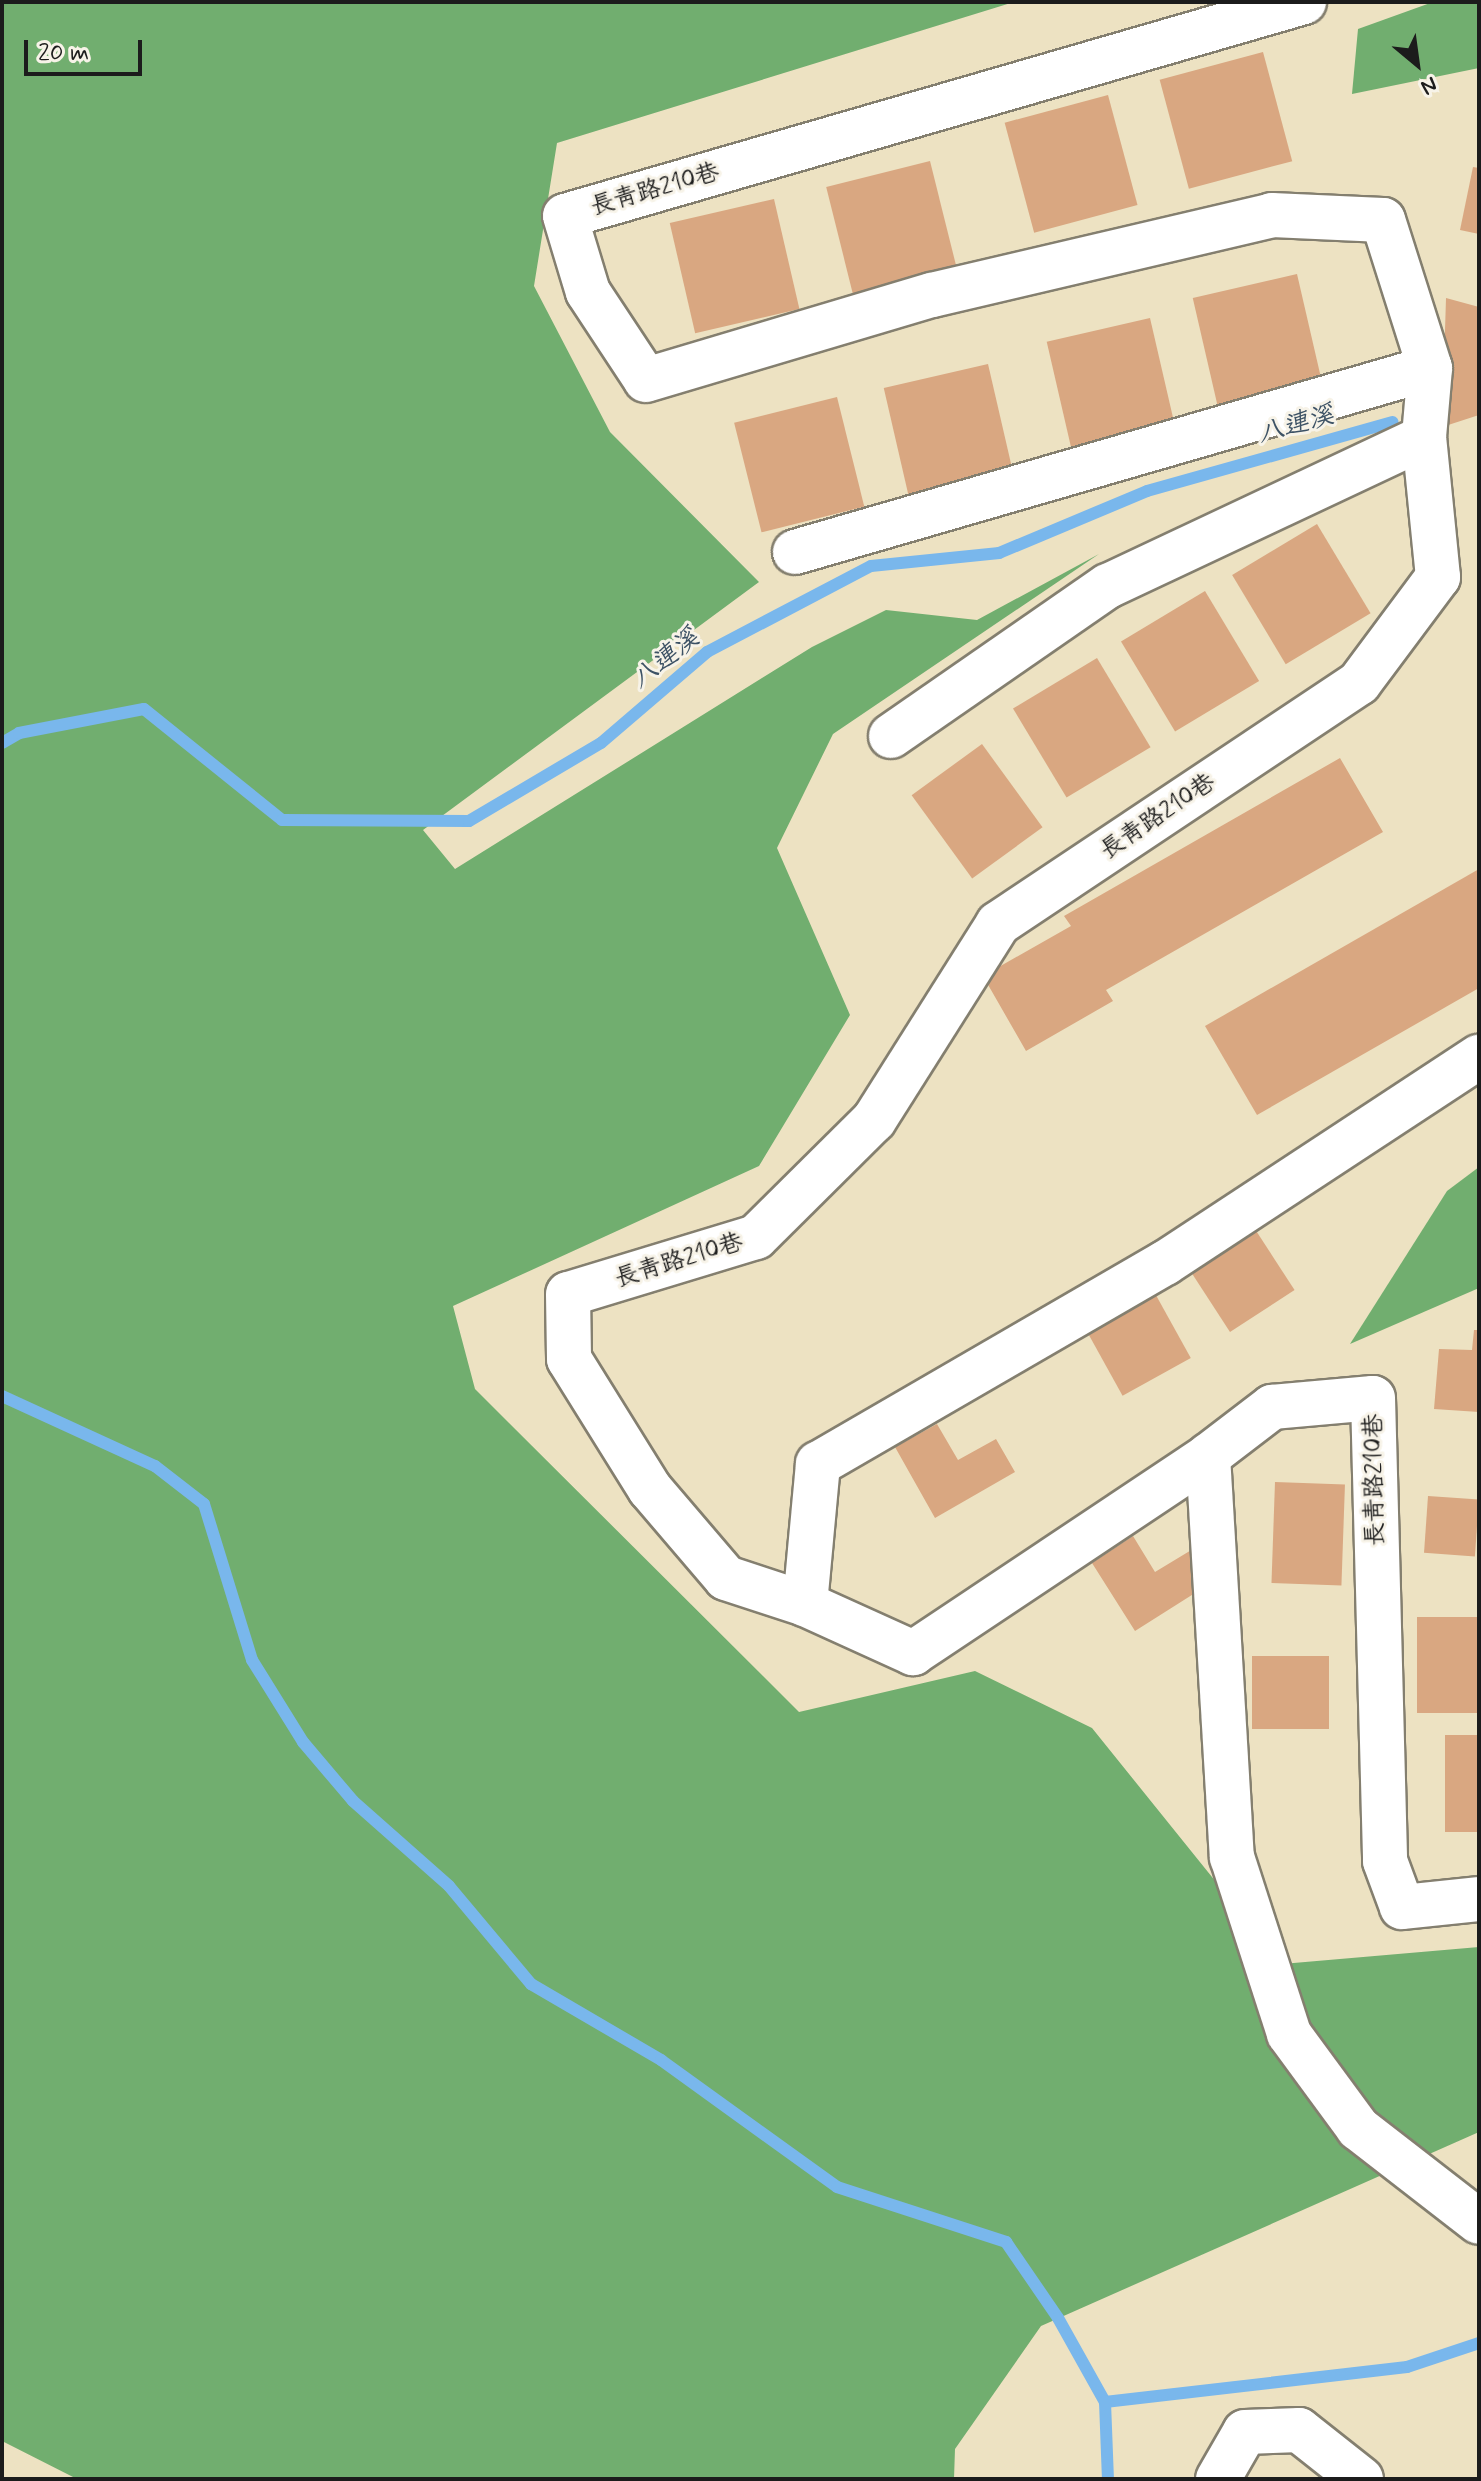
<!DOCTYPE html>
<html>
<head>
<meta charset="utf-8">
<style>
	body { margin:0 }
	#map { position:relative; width:1481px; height:2481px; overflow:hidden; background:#ede2c2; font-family:Mynerve,"LXGW WenKai TC",sans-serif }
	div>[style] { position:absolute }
	.forest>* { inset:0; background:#71ae6f }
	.stream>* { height:12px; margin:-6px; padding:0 6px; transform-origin:6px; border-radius:6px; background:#79b7ec }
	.building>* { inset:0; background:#d9a781; transform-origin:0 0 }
	.roads { filter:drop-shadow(2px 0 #847f6f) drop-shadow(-2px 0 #847f6f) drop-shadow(0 2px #847f6f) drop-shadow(0 -2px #847f6f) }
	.minor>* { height:44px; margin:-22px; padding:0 22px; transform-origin:22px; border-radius:22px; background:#fff }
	span { translate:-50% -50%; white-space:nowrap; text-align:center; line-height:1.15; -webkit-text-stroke:6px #f7f3e8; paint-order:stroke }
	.street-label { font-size:24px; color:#1c1c1c }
	.water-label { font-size:26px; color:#3d5265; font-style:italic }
	.frame { position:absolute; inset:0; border:4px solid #1c1c1c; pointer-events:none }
	.north { position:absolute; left:1377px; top:24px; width:80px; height:80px; -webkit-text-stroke:6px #f7f3e8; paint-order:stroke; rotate:151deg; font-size:22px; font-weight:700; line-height:32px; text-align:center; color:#1c1c1c }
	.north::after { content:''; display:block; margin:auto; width:28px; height:36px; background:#1c1c1c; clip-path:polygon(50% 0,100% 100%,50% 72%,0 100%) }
	.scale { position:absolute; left:24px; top:40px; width:118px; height:36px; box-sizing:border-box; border:4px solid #1c1c1c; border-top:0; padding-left:10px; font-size:24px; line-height:28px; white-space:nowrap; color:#1c1c1c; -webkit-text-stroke:6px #f7f3e8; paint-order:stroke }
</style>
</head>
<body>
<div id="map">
	<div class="forest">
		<div style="clip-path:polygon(2px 2px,1014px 2px,557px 143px,534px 286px,610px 432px,759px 582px,423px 830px,455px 869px,812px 647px,886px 610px,977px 620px,1099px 554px,833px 734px,777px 848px,850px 1015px,759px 1166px,453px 1306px,475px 1389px,799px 1712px,975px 1671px,1092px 1728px,1282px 1964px,1479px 1947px,1479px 2132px,1041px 2326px,955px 2449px,954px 2479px,77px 2479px,2px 2441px)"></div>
		<div style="clip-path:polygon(1433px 2px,1479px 2px,1479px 68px,1352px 94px,1358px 29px)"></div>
		<div style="clip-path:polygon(1479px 1167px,1479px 1288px,1350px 1344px,1447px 1191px)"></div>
	</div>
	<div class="stream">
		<div style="left:2px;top:743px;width:20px;rotate:-30deg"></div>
		<div style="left:19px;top:733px;width:127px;rotate:-10.9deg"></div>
		<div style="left:144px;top:709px;width:177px;rotate:38.8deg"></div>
		<div style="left:282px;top:820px;width:187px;rotate:0.3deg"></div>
		<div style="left:469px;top:821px;width:153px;rotate:-30.6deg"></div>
		<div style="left:601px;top:743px;width:140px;rotate:-40.6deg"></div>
		<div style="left:707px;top:652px;width:185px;rotate:-27.7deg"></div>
		<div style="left:871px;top:566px;width:129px;rotate:-5.8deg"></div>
		<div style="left:999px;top:553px;width:160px;rotate:-22.7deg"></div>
		<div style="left:1147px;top:491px;width:255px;rotate:-15.7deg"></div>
		<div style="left:2px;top:1396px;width:168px;rotate:24.6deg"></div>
		<div style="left:155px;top:1466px;width:62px;rotate:37.8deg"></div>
		<div style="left:204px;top:1504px;width:163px;rotate:72.9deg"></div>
		<div style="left:252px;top:1660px;width:97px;rotate:58.1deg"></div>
		<div style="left:303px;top:1742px;width:77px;rotate:49.7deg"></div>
		<div style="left:353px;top:1801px;width:128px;rotate:41.5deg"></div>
		<div style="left:449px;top:1886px;width:128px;rotate:50.1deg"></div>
		<div style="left:531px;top:1984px;width:151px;rotate:30.3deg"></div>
		<div style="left:661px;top:2060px;width:217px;rotate:35.8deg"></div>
		<div style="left:837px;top:2187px;width:178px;rotate:18deg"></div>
		<div style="left:1006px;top:2242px;width:92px;rotate:55.6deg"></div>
		<div style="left:1058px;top:2318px;width:96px;rotate:60.8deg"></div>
		<div style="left:1105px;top:2402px;width:304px;rotate:-6.6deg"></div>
		<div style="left:1407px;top:2367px;width:76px;rotate:-18.4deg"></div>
		<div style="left:1105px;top:2402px;width:77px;rotate:87.8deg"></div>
	</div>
	<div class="building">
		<div style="left:1263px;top:52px;width:113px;height:107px;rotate:75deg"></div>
		<div style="left:1108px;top:95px;width:114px;height:107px;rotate:75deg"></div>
		<div style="left:930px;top:161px;width:113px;height:107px;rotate:76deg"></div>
		<div style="clip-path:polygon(1473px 167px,1479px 168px,1479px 234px,1460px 230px)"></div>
		<div style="left:774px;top:199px;width:113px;height:107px;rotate:77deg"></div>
		<div style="left:1297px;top:274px;width:114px;height:107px;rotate:77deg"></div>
		<div style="clip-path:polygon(1446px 298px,1479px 307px,1479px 415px,1442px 427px)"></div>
		<div style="left:1150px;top:318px;width:113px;height:106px;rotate:77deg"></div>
		<div style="left:988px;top:364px;width:114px;height:107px;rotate:77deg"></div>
		<div style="left:837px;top:397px;width:113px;height:106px;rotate:76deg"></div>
		<div style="left:1317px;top:524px;width:104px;height:99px;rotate:59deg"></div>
		<div style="left:1205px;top:591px;width:105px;height:98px;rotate:59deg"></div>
		<div style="left:1097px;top:658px;width:104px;height:98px;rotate:59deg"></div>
		<div style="left:982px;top:744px;width:103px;height:87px;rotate:54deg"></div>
		<div style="clip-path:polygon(1340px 758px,1383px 832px,1106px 990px,1113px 1001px,1026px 1051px,983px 976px,1071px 926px,1064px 916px)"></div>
		<div style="clip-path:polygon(1479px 869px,1479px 988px,1257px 1115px,1205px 1026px)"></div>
		<div style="left:1251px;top:1223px;width:80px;height:77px;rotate:57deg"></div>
		<div style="left:1152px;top:1288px;width:80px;height:78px;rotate:61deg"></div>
		<div style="clip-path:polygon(1474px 1330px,1479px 1330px,1479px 1412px,1434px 1409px,1439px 1349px,1472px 1350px)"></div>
		<div style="clip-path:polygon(937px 1424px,958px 1460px,996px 1439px,1015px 1472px,935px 1518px,895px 1447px)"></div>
		<div style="left:1275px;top:1482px;width:70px;height:101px;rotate:2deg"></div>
		<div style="left:1428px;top:1496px;width:51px;height:57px;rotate:4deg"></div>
		<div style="clip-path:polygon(1133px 1536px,1155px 1572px,1193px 1549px,1214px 1581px,1135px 1631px,1092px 1563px)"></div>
		<div style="left:1479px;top:1617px;width:96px;height:62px;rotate:90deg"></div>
		<div style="left:1329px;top:1656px;width:73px;height:77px;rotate:90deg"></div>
		<div style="left:1445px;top:1735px;width:34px;height:97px"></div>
	</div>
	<div class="roads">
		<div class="minor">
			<div style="left:1304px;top:2px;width:769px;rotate:163.85deg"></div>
			<div style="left:565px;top:216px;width:79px;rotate:73.2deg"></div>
			<div style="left:588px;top:292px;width:105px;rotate:56.6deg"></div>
			<div style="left:646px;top:380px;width:298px;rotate:-16.6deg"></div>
			<div style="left:932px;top:295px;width:349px;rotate:-13.2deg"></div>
			<div style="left:1272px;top:215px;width:111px;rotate:2.6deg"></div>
			<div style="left:1383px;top:220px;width:155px;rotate:72.4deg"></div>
			<div style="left:1430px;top:368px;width:69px;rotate:95deg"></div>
			<div style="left:1424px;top:437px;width:141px;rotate:84.3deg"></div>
			<div style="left:1438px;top:577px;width:132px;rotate:126.7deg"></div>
			<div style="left:1359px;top:683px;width:434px;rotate:146.3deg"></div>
			<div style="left:998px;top:924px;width:232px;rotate:122.3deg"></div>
			<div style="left:874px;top:1120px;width:166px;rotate:135.2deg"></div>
			<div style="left:756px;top:1237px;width:196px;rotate:163.1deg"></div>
			<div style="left:568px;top:1294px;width:65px;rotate:89.1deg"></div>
			<div style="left:569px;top:1359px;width:153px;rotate:58.1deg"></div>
			<div style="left:650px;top:1489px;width:117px;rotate:49.5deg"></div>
			<div style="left:726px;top:1578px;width:83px;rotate:18.2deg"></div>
			<div style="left:805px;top:1604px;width:119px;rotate:24.4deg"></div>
			<div style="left:913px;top:1653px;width:355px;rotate:-33.7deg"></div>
			<div style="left:1208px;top:1456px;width:81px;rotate:-37.4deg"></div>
			<div style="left:1272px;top:1407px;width:101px;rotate:-5.1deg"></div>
			<div style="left:1373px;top:1398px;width:463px;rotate:88.5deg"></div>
			<div style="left:1385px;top:1861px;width:49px;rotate:69.7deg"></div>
			<div style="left:1402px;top:1907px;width:77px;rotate:-5.9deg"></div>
			<div style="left:795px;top:552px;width:661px;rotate:-16.16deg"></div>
			<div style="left:891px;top:736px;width:264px;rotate:-34.7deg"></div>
			<div style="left:1108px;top:586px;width:349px;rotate:-25.2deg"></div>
			<div style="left:1208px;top:1456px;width:402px;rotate:86.6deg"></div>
			<div style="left:1232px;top:1857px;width:186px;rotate:72.1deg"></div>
			<div style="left:1289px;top:2034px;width:117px;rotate:53.7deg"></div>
			<div style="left:1358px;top:2128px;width:153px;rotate:37.8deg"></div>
			<div style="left:805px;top:1604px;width:141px;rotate:-84.7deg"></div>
			<div style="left:818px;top:1464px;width:401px;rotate:-30.1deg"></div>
			<div style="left:1165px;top:1263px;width:376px;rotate:-33.3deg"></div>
			<div style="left:1218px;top:2479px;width:54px;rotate:-60.1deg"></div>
			<div style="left:1245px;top:2432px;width:54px;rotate:-2.1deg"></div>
			<div style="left:1299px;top:2430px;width:79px;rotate:38.3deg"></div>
		</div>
	</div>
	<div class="street-label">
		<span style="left:655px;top:190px;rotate:-16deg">長青路210巷</span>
		<span style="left:1158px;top:817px;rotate:-34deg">長青路210巷</span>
		<span style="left:679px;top:1261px;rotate:-17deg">長青路210巷</span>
		<span style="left:1375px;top:1480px;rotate:-91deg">長青路210巷</span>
	</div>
	<div class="water-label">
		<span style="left:1296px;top:426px;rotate:-16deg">八連溪</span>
		<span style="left:666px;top:660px;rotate:-39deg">八連溪</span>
	</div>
	<div class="frame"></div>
	<div class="north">N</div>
	<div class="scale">20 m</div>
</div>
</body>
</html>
